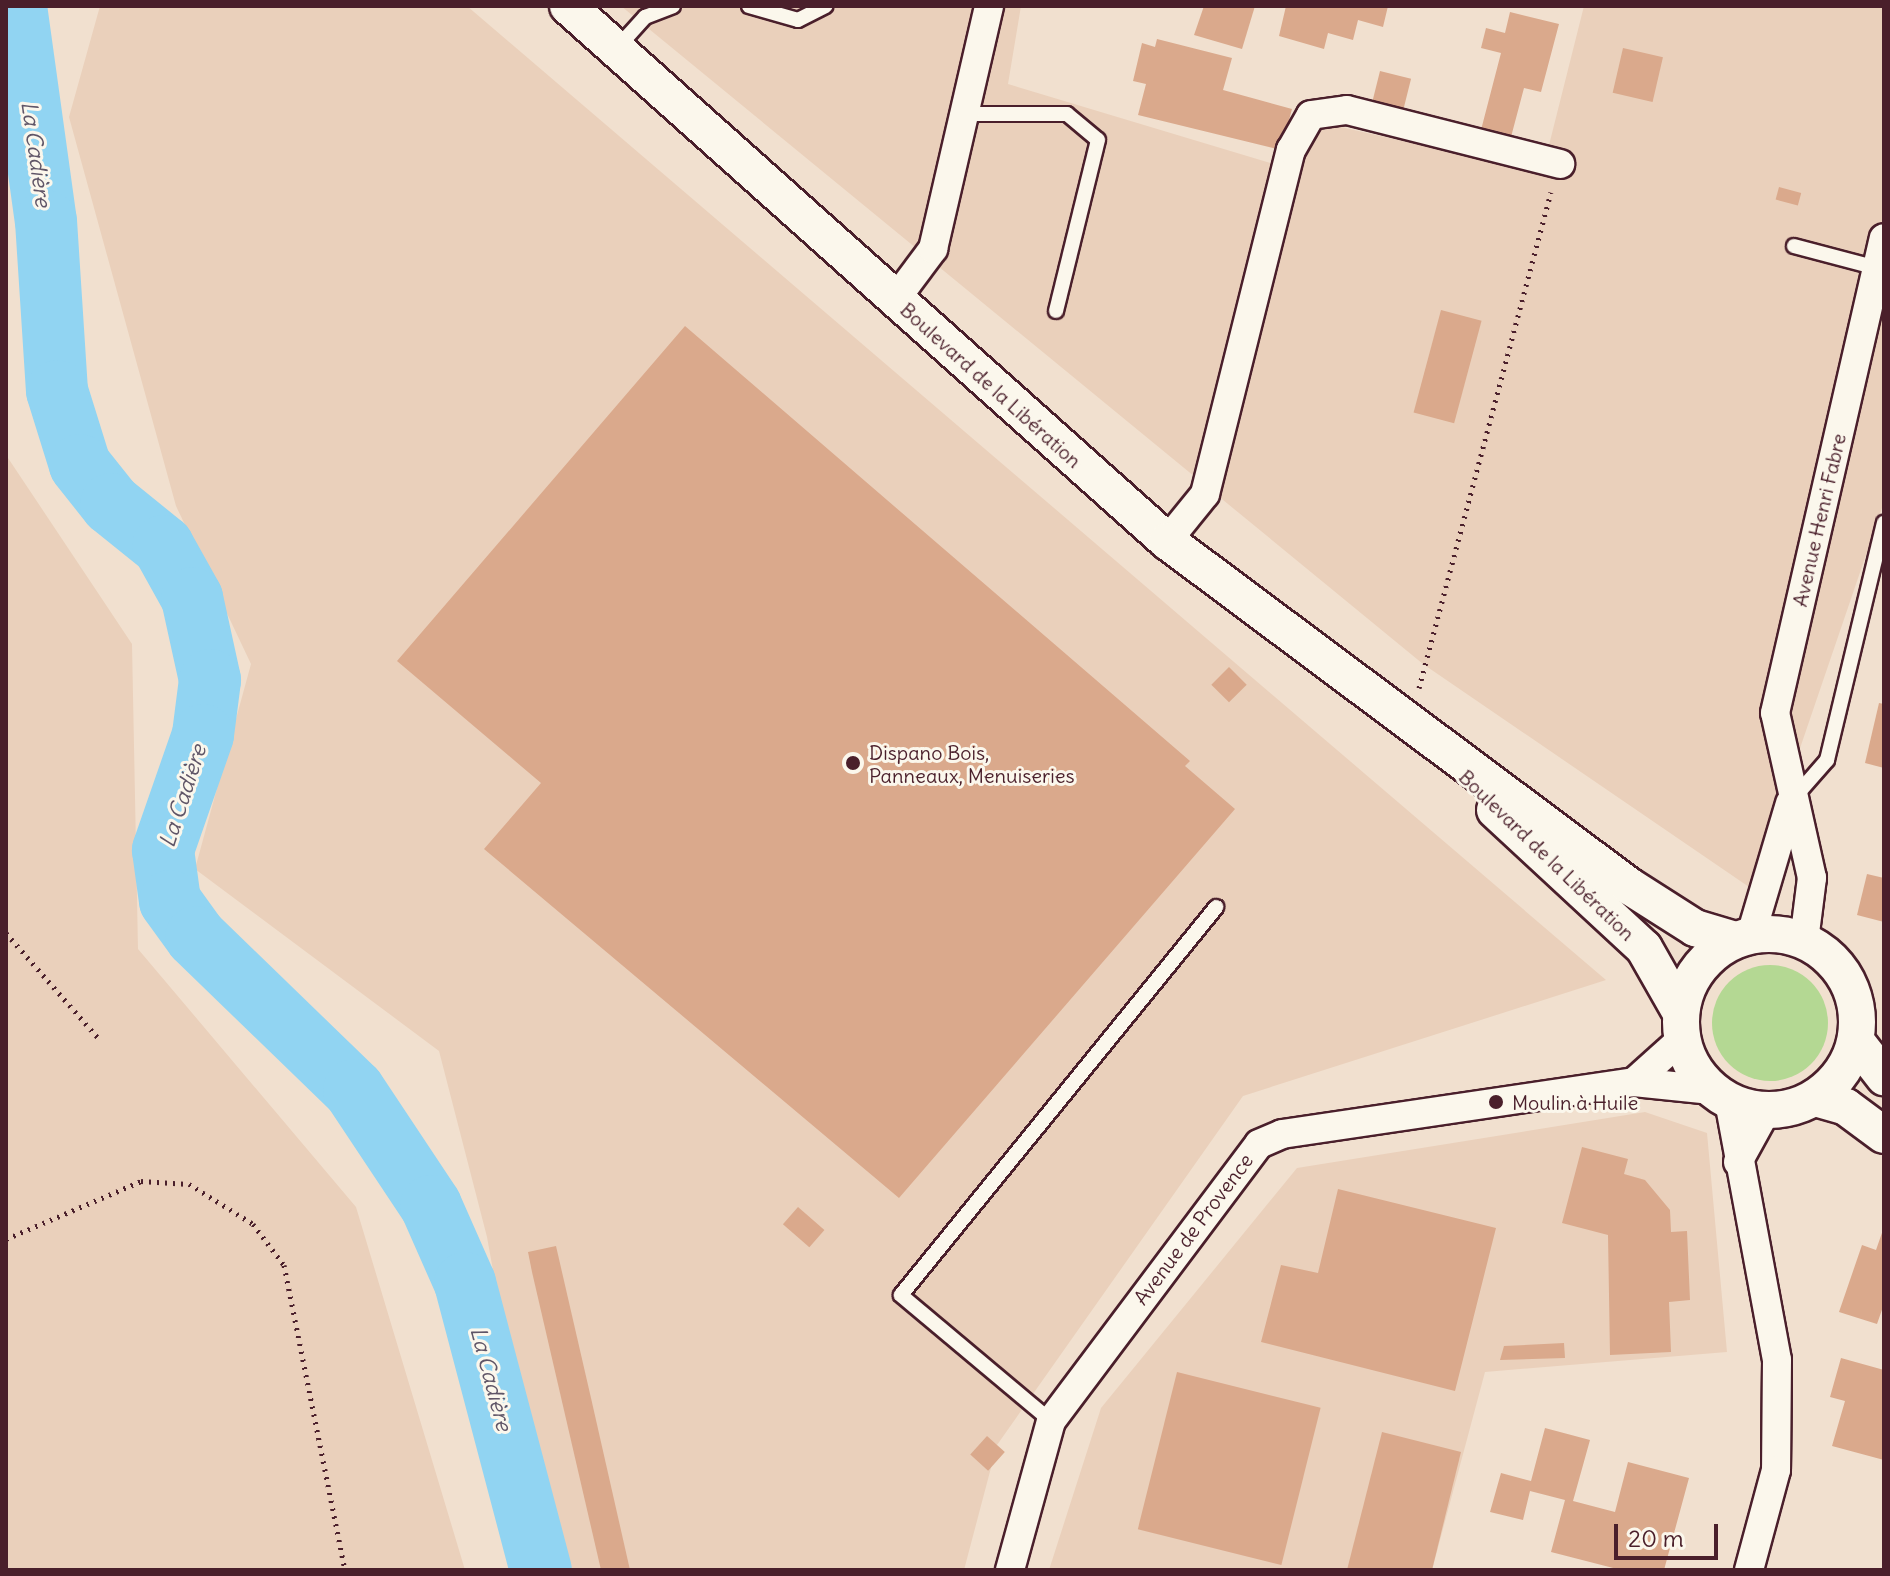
<!DOCTYPE html>
<html>
<head>
<meta charset="utf-8">
<style>
	body { margin:0 }
	#map { position:relative; width:1890px; height:1576px; overflow:hidden; background:#f1e0cf; font-family:Delius,sans-serif }
	div>[style] { position:absolute }
	.built>* { inset:0; background:#ead0bb }
	.green>* { inset:0; background:#b4d893 }
	.round { border-radius:50% }
	.river>* { height:62px; margin:-31px; padding:0 31px; transform-origin:31px; border-radius:31px; background:#91d4f2 }
	.building>* { inset:0; background:#daa98c; transform-origin:0 0 }
	.path>* { height:5px; margin-top:-2.5px; transform-origin:0; background:repeating-linear-gradient(90deg,#4a1f2b 0 2px,transparent 0 8px) }
	.roads { filter:drop-shadow(2px 0 #4a1f2b) drop-shadow(-2px 0 #4a1f2b) drop-shadow(0 2px #4a1f2b) drop-shadow(0 -2px #4a1f2b) }
	.service>* { height:14px; margin:-7px; padding:0 7px; transform-origin:7px; border-radius:7px; background:#fbf7ec }
	.minor>* { height:28px; margin:-14px; padding:0 14px; transform-origin:14px; border-radius:14px; background:#fbf7ec }
	.tertiary>* { height:36px; margin:-18px; padding:0 18px; transform-origin:18px; border-radius:18px; background:#fbf7ec }
	.tertiary>.ring { margin:-18px; padding:0; box-sizing:content-box; background:none; border:36px solid #fbf7ec; border-radius:50% }
	.dots>* { width:22px; height:22px; translate:-50% -50%; box-sizing:border-box; border:4px solid #fbf7ec; border-radius:50% }
	span { translate:-50% -50%; white-space:nowrap; text-align:center; line-height:1.15; -webkit-text-stroke:6px #fbf7ec; paint-order:stroke }
	.street-label { font-size:20px; color:#4a1f2b }
	.poi-label { font-size:20px; color:#4a1f2b }
	.left { translate:0 -50%; text-align:left }
	.water-label { font-size:22px; color:#5f5567; font-style:italic }
	.frame { position:absolute; inset:0; border:8px solid #4a1f2b; pointer-events:none }
	.scale { position:absolute; left:1614px; top:1524px; width:104px; height:36px; box-sizing:border-box; border:4px solid #4a1f2b; border-top:0; padding-left:10px; font-size:24px; line-height:28px; white-space:nowrap; color:#4a1f2b; -webkit-text-stroke:6px #fbf7ec; paint-order:stroke }
</style>
</head>
<body>
<div id="map">
	<div class="built">
		<div style="clip-path:polygon(100px 6px,467px 6px,1606px 980px,1243px 1096px,997px 1445px,964px 1570px,547px 1570px,487px 1237px,439px 1051px,195px 869px,251px 664px,176px 506px,69px 117px)"></div>
		<div style="clip-path:polygon(621px 6px,1021px 6px,1008px 84px,1294px 170px,1319px 122px,1542px 173px,1584px 6px,1884px 6px,1884px 502px,1752px 889px,1423px 664px)"></div>
		<div style="clip-path:polygon(6px 455px,132px 644px,138px 949px,356px 1207px,465px 1570px,6px 1570px)"></div>
		<div style="clip-path:polygon(1645px 1112px,1707px 1133px,1727px 1352px,1485px 1372px,1432px 1570px,1049px 1570px,1101px 1408px,1297px 1168px)"></div>
	</div>
	<div class="green">
		<div class="round" style="left:1712px;top:965px;width:116px;height:116px"></div>
	</div>
	<div class="river">
		<div style="left:16px;top:6px;width:217px;rotate:82.1deg"></div>
		<div style="left:46px;top:221px;width:170px;rotate:86.3deg"></div>
		<div style="left:57px;top:391px;width:77px;rotate:72.7deg"></div>
		<div style="left:80px;top:465px;width:50px;rotate:51.5deg"></div>
		<div style="left:111px;top:504px;width:67px;rotate:38.9deg"></div>
		<div style="left:163px;top:546px;width:60px;rotate:60.9deg"></div>
		<div style="left:192px;top:598px;width:84px;rotate:77.6deg"></div>
		<div style="left:210px;top:680px;width:55px;rotate:97.3deg"></div>
		<div style="left:203px;top:735px;width:122px;rotate:109.2deg"></div>
		<div style="left:163px;top:850px;width:51px;rotate:82.2deg"></div>
		<div style="left:170px;top:901px;width:44px;rotate:54.2deg"></div>
		<div style="left:196px;top:937px;width:220px;rotate:44.1deg"></div>
		<div style="left:354px;top:1090px;width:139px;rotate:56.4deg"></div>
		<div style="left:431px;top:1206px;width:84px;rotate:66.2deg"></div>
		<div style="left:465px;top:1283px;width:297px;rotate:75.2deg"></div>
	</div>
	<div class="building">
		<div style="clip-path:polygon(1204px 6px,1255px 6px,1242px 49px,1194px 35px)"></div>
		<div style="clip-path:polygon(1286px 6px,1388px 6px,1383px 27px,1358px 20px,1353px 40px,1328px 33px,1324px 49px,1279px 36px)"></div>
		<div style="clip-path:polygon(1510px 12px,1559px 24px,1541px 92px,1524px 88px,1511px 137px,1481px 130px,1501px 53px,1481px 48px,1486px 28px,1505px 33px)"></div>
		<div style="clip-path:polygon(1157px 39px,1232px 58px,1223px 90px,1292px 109px,1281px 150px,1138px 115px,1146px 84px,1133px 81px,1142px 43px,1155px 47px)"></div>
		<div style="left:1623px;top:48px;width:41px;height:46px;rotate:13deg"></div>
		<div style="left:1380px;top:71px;width:32px;height:31px;rotate:14deg"></div>
		<div style="left:1779px;top:187px;width:23px;height:13px;rotate:15deg"></div>
		<div style="left:1441px;top:310px;width:42px;height:106px;rotate:15deg"></div>
		<div style="clip-path:polygon(685px 326px,1190px 761px,1185px 766px,1235px 809px,899px 1198px,484px 849px,541px 783px,397px 661px)"></div>
		<div style="left:1229px;top:667px;width:25px;height:25px;rotate:45deg"></div>
		<div style="clip-path:polygon(1879px 703px,1884px 704px,1884px 768px,1865px 763px)"></div>
		<div style="clip-path:polygon(1867px 874px,1884px 878px,1884px 922px,1857px 915px)"></div>
		<div style="clip-path:polygon(1582px 1147px,1628px 1159px,1624px 1174px,1645px 1180px,1670px 1210px,1671px 1232px,1687px 1231px,1690px 1300px,1669px 1302px,1671px 1352px,1610px 1355px,1608px 1235px,1562px 1223px)"></div>
		<div style="clip-path:polygon(1338px 1189px,1496px 1228px,1455px 1391px,1261px 1342px,1281px 1265px,1318px 1273px)"></div>
		<div style="left:798px;top:1207px;width:35px;height:23px;rotate:41deg"></div>
		<div style="clip-path:polygon(1884px 1227px,1884px 1304px,1877px 1324px,1839px 1312px,1862px 1245px,1876px 1250px)"></div>
		<div style="clip-path:polygon(556px 1246px,591px 1398px,630px 1570px,601px 1570px,532px 1272px,528px 1252px)"></div>
		<div style="clip-path:polygon(1564px 1343px,1565px 1358px,1500px 1360px,1504px 1346px)"></div>
		<div style="clip-path:polygon(1841px 1358px,1884px 1370px,1884px 1460px,1832px 1446px,1845px 1401px,1830px 1397px)"></div>
		<div style="left:1177px;top:1372px;width:148px;height:162px;rotate:14deg"></div>
		<div style="clip-path:polygon(1545px 1428px,1590px 1440px,1573px 1501px,1615px 1512px,1628px 1462px,1689px 1478px,1664px 1570px,1621px 1570px,1551px 1552px,1565px 1500px,1530px 1491px,1523px 1520px,1490px 1512px,1501px 1473px,1531px 1481px)"></div>
		<div style="clip-path:polygon(1382px 1432px,1461px 1452px,1432px 1570px,1347px 1570px)"></div>
		<div style="left:987px;top:1436px;width:24px;height:25px;rotate:42deg"></div>
	</div>
	<div class="path">
		<div style="left:1419px;top:688px;width:513px;rotate:-75.1deg"></div>
		<div style="left:6px;top:933px;width:142px;rotate:48.7deg"></div>
		<div style="left:6px;top:1239px;width:147px;rotate:-23.2deg"></div>
		<div style="left:141px;top:1181px;width:48px;rotate:3.6deg"></div>
		<div style="left:189px;top:1184px;width:75px;rotate:32deg"></div>
		<div style="left:253px;top:1224px;width:51px;rotate:52.9deg"></div>
		<div style="left:284px;top:1265px;width:311px;rotate:78.7deg"></div>
	</div>
	<div class="roads">
		<div class="service">
			<div style="left:749px;top:6px;width:51px;rotate:15.9deg"></div>
			<div style="left:798px;top:20px;width:31px;rotate:-27deg"></div>
			<div style="left:617px;top:48px;width:42px;rotate:-47.9deg"></div>
			<div style="left:645px;top:17px;width:30px;rotate:-21deg"></div>
			<div style="left:963px;top:114px;width:104px"></div>
			<div style="left:1067px;top:114px;width:40px;rotate:40deg"></div>
			<div style="left:1098px;top:140px;width:176px;rotate:103.8deg"></div>
			<div style="left:1794px;top:246px;width:86px;rotate:14.8deg"></div>
			<div style="left:1793px;top:799px;width:52px;rotate:-48.9deg"></div>
			<div style="left:1827px;top:760px;width:244px;rotate:-76.5deg"></div>
			<div style="left:1051px;top:1421px;width:196px;rotate:-140deg"></div>
			<div style="left:901px;top:1295px;width:500px;rotate:-50.9deg"></div>
		</div>
		<div class="minor">
			<div style="left:895px;top:300px;width:64px;rotate:-53.3deg"></div>
			<div style="left:933px;top:249px;width:249px;rotate:-77deg"></div>
			<div style="left:1167px;top:541px;width:60px;rotate:-51deg"></div>
			<div style="left:1205px;top:494px;width:355px;rotate:-76deg"></div>
			<div style="left:1291px;top:150px;width:40px;rotate:-60.3deg"></div>
			<div style="left:1311px;top:115px;width:36px;rotate:-8deg"></div>
			<div style="left:1347px;top:110px;width:220px;rotate:14.2deg"></div>
			<div style="left:1751px;top:935px;width:138px;rotate:-73.5deg"></div>
			<div style="left:1804px;top:941px;width:64px;rotate:-82.8deg"></div>
			<div style="left:1812px;top:878px;width:169px;rotate:-102.6deg"></div>
			<div style="left:1775px;top:713px;width:487px;rotate:-77.1deg"></div>
			<div style="left:1634px;top:1082px;width:64px;rotate:-41.9deg"></div>
			<div style="left:1729px;top:1101px;width:263px;rotate:79.5deg"></div>
			<div style="left:1777px;top:1360px;width:110px;rotate:90.5deg"></div>
			<div style="left:1776px;top:1470px;width:104px;rotate:105.1deg"></div>
			<div style="left:1738px;top:1162px;width:58px;rotate:-61.2deg"></div>
			<div style="left:1010px;top:1570px;width:155px;rotate:-74.6deg"></div>
			<div style="left:1051px;top:1421px;width:346px;rotate:-53.1deg"></div>
			<div style="left:1259px;top:1144px;width:25px;rotate:-23deg"></div>
			<div style="left:1282px;top:1134px;width:356px;rotate:-8.4deg"></div>
			<div style="left:1634px;top:1082px;width:78px;rotate:5.9deg"></div>
		</div>
		<div class="tertiary">
			<div style="left:568px;top:6px;width:803px;rotate:41.77deg"></div>
			<div style="left:1167px;top:541px;width:577px;rotate:36.75deg"></div>
			<div style="left:1629px;top:886px;width:78px;rotate:32.5deg"></div>
			<div style="left:1695px;top:928px;width:42px;rotate:16.7deg"></div>
			<div style="left:1495px;top:810px;width:203px;rotate:42.8deg"></div>
			<div style="left:1644px;top:948px;width:75px;rotate:60.4deg"></div>
			<div class="ring" style="left:1681px;top:934px;width:140px;height:140px"></div>
			<div style="left:1856px;top:1041px;width:46px;rotate:52.1deg"></div>
			<div style="left:1815px;top:1098px;width:32px;rotate:16deg"></div>
			<div style="left:1846px;top:1107px;width:47px;rotate:36.4deg"></div>
		</div>
	</div>
	<div class="dots">
		<div style="left:853px;top:763px;background:#4a1f2b"></div>
		<div style="left:1496px;top:1102px;background:#4a1f2b"></div>
	</div>
	<div class="street-label">
		<span style="left:991px;top:385px;rotate:42deg">Boulevard de la Libération</span>
		<span style="left:1819px;top:520px;rotate:-77deg">Avenue Henri Fabre</span>
		<span style="left:1547px;top:855px;rotate:44deg">Boulevard de la Libération</span>
		<span style="left:1193px;top:1229px;rotate:-53deg">Avenue de Provence</span>
	</div>
	<div class="poi-label">
		<span class="left" style="left:869px;top:764px">Dispano Bois,<br>Panneaux, Menuiseries</span>
		<span class="left" style="left:1512px;top:1102px">Moulin à Huile</span>
	</div>
	<div class="water-label">
		<span style="left:36px;top:154px;rotate:82deg">La Cadière</span>
		<span style="left:183px;top:796px;rotate:-72deg">La Cadière</span>
		<span style="left:491px;top:1379px;rotate:75deg">La Cadière</span>
	</div>
	<div class="frame"></div>
	<div class="scale">20 m</div>
</div>
</body>
</html>
